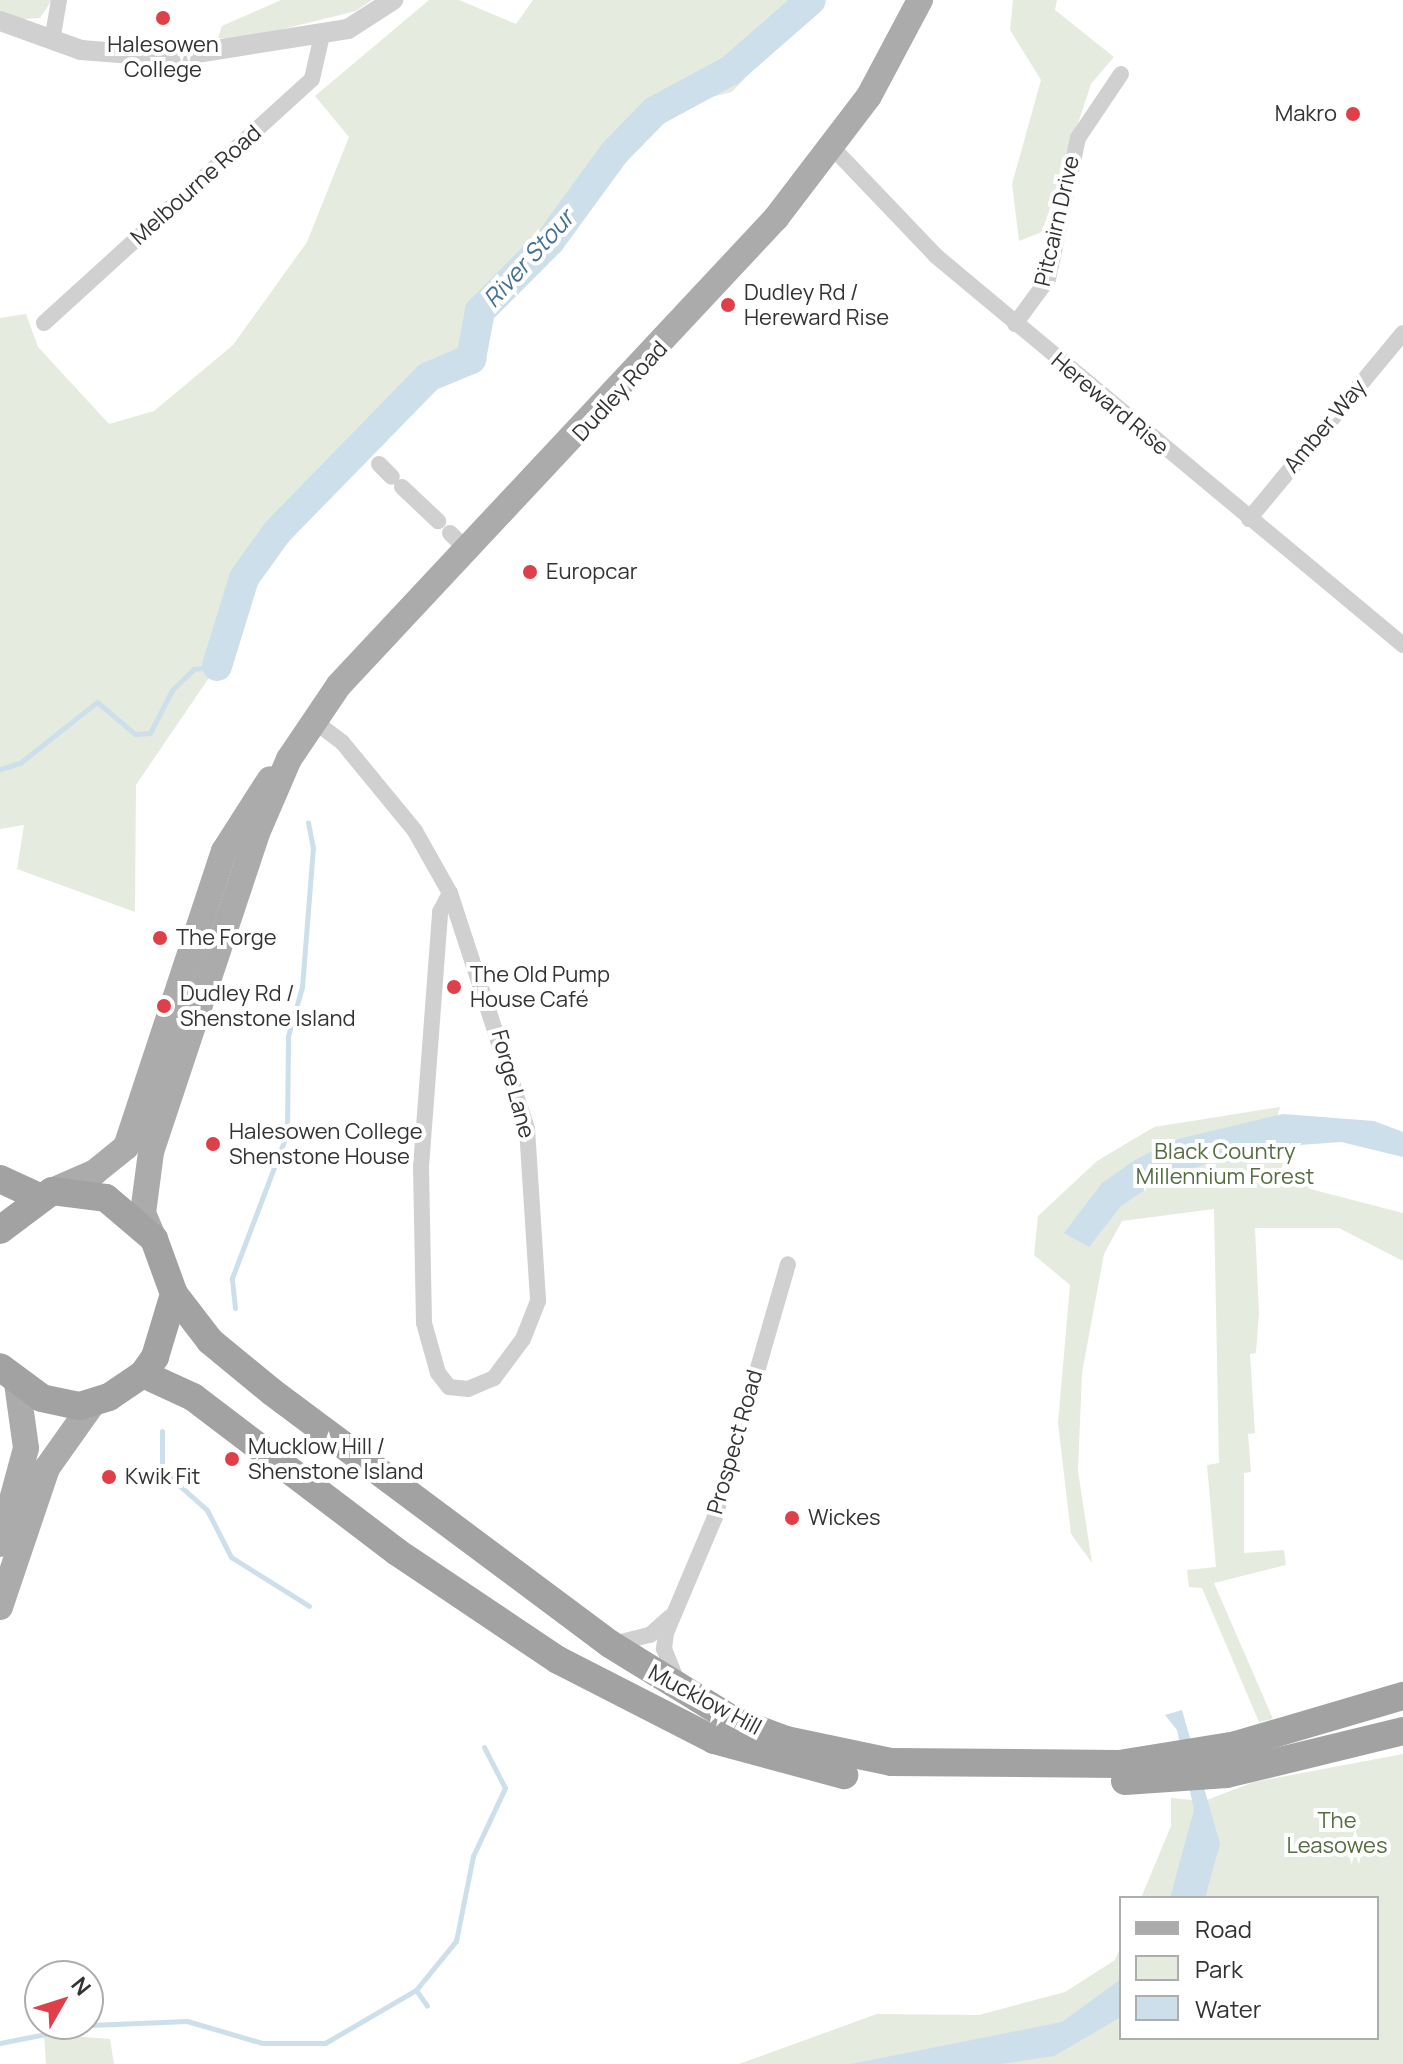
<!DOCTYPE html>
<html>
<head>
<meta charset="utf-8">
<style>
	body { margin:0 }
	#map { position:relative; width:1403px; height:2064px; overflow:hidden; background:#fff; font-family:Manrope,sans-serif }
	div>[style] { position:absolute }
	.green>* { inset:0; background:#e5ebdf }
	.water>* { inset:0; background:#cddfea }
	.stream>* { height:5px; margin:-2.5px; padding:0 2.5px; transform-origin:2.5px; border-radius:2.5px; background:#cddfea }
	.river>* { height:30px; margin:-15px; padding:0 15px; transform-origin:15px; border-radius:15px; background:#cddfea }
	.minor>* { height:16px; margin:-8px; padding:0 8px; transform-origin:8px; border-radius:8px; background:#d0d0d0 }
	.tertiary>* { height:20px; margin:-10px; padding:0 10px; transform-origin:10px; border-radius:10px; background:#d0d0d0 }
	.primary>* { height:26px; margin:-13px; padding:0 13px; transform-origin:13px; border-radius:13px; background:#ababab }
	.trunk>* { height:28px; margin:-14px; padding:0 14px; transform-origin:14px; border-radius:14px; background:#a2a2a2 }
	.dots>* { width:22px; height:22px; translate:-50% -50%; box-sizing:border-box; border:4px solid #fff; border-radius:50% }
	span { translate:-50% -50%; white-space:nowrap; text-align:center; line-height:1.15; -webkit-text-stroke:8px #fff; paint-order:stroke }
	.poi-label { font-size:22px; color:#333 }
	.right { translate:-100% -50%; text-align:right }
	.left { translate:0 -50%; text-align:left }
	.street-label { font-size:22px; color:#333 }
	.park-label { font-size:22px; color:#556d41 }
	.water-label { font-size:24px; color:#427293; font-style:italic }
	.legend { position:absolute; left:1119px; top:1896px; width:260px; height:144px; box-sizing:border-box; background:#fff; border:2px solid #adadad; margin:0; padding:10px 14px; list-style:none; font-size:24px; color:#333 }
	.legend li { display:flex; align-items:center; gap:16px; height:40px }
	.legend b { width:40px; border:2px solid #adadad }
	.north { position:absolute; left:24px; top:1960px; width:80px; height:80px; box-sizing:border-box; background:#fff; border:2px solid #adadad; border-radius:50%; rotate:51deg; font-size:22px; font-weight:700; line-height:32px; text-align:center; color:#333 }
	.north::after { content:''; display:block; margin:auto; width:28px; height:36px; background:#df3f48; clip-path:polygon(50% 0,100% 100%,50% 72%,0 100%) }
</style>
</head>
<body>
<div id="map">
	<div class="green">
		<div style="clip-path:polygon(0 0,52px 0,40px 18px,23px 19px,0 11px)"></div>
		<div style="clip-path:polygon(281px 0,372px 0,356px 11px,239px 40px,218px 38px,222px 26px)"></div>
		<div style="clip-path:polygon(429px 0,459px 0,516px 24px,533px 0,818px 0,732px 92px,654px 111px,615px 152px,550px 241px,480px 310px,486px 352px,430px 388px,277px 532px,244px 578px,217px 666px,136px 785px,135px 912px,17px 869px,24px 825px,0 829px,0 318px,26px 314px,38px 347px,109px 424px,154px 411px,233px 345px,307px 242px,349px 137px,315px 96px)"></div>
		<div style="clip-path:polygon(1013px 0,1057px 0,1055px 10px,1114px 57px,1091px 84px,1042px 232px,1019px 241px,1012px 184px,1041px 80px,1010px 30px)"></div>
		<div style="clip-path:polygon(1280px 1107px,1269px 1145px,1310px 1189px,1403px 1213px,1403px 1261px,1339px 1228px,1255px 1228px,1259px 1313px,1256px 1353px,1250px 1354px,1255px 1433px,1248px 1434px,1251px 1472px,1244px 1473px,1244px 1553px,1284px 1550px,1286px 1565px,1214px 1583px,1273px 1719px,1259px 1722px,1202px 1588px,1189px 1587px,1187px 1570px,1216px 1567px,1207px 1465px,1219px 1463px,1214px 1209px,1122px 1221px,1104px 1254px,1082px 1373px,1078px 1471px,1092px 1563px,1071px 1534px,1058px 1423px,1070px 1285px,1034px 1255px,1038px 1216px,1097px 1161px,1154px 1127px)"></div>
		<div style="clip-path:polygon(1403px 1754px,1403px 2064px,739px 2064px,877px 2014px,979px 2015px,1065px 1992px,1115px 1960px,1121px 1946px,1121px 2038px,1377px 2038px,1377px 1898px,1141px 1898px,1171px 1826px,1171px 1798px,1204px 1801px,1254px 1782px)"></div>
		<div style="clip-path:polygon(44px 2034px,110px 2039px,114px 2064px,46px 2064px)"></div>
	</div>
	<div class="water">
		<div style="clip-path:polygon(1283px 1114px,1374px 1121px,1403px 1132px,1403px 1157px,1341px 1142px,1248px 1149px,1158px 1181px,1121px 1206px,1089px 1247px,1064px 1233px,1102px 1183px,1135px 1160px,1174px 1140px)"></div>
		<div style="clip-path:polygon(1182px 1710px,1220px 1844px,1205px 1898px,1170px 1898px,1194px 1810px,1177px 1730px,1165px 1715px)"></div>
		<div style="clip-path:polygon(1121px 1979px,1121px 2017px,1054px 2056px,1002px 2064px,851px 2064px,1062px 2022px)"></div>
	</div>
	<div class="stream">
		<div style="left:0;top:769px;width:21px;rotate:-17deg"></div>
		<div style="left:20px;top:763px;width:98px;rotate:-38.4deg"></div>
		<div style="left:97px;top:702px;width:50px;rotate:40.1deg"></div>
		<div style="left:135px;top:734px;width:15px;rotate:-4deg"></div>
		<div style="left:150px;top:733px;width:48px;rotate:-62.9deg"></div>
		<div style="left:172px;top:690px;width:30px;rotate:-44deg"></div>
		<div style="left:194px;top:669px;width:23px;rotate:-7deg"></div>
		<div style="left:235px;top:1308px;width:30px;rotate:-96deg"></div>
		<div style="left:232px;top:1278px;width:155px;rotate:-69.2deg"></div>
		<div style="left:287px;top:1133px;width:97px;rotate:-89.4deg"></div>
		<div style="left:288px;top:1036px;width:51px;rotate:-74.1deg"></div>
		<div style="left:302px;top:987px;width:139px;rotate:-85.5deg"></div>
		<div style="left:313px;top:848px;width:26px;rotate:-101deg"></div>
		<div style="left:162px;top:1431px;width:39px;rotate:90deg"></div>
		<div style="left:162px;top:1470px;width:60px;rotate:41.6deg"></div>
		<div style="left:207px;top:1510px;width:53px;rotate:62.9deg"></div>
		<div style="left:231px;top:1557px;width:92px;rotate:32.1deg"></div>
		<div style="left:416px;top:1990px;width:19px;rotate:55deg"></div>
		<div style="left:0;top:2043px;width:93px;rotate:-11.2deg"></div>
		<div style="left:91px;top:2025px;width:96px;rotate:-2.4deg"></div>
		<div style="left:187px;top:2021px;width:78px;rotate:16.3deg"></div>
		<div style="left:262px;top:2043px;width:63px"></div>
		<div style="left:325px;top:2043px;width:105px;rotate:-30.2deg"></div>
		<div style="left:416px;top:1990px;width:63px;rotate:-50.8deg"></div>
		<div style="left:456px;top:1941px;width:87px;rotate:-78.7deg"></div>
		<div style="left:473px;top:1856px;width:75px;rotate:-64.8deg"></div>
		<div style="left:505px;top:1788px;width:46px;rotate:-117.1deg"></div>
	</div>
	<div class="river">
		<div style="left:217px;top:666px;width:92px;rotate:-72.9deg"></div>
		<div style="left:244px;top:578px;width:57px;rotate:-54.3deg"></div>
		<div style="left:277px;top:532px;width:216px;rotate:-45.7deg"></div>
		<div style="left:428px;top:377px;width:47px;rotate:-22.7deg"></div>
		<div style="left:471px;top:359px;width:49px;rotate:-79.4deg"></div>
		<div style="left:480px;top:311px;width:99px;rotate:-45deg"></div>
		<div style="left:550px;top:241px;width:110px;rotate:-53.9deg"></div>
		<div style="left:615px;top:152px;width:57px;rotate:-45.7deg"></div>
		<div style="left:655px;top:111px;width:86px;rotate:-28.3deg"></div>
		<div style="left:731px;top:70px;width:106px;rotate:-41.2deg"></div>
	</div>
	<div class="minor">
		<div style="left:52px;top:41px;width:42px;rotate:-80.3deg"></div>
		<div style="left:832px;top:147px;width:151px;rotate:46.3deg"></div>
		<div style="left:936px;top:256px;width:608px;rotate:39.79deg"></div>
		<div style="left:44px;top:323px;width:362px;rotate:-42.3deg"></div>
		<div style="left:312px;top:79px;width:45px;rotate:-77.2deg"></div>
		<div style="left:1015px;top:324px;width:56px;rotate:-53.7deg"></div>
		<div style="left:1048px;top:279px;width:144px;rotate:-78deg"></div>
		<div style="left:1078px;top:138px;width:77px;rotate:-56.1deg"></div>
		<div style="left:379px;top:464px;width:18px;rotate:45deg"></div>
		<div style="left:402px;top:487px;width:50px;rotate:43.4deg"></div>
		<div style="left:1249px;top:519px;width:241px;rotate:-50.4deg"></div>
		<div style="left:450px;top:533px;width:25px;rotate:45deg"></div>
		<div style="left:314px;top:721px;width:35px;rotate:37deg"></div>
		<div style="left:342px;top:742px;width:115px;rotate:50.6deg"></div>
		<div style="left:415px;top:831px;width:71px;rotate:60.6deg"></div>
		<div style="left:450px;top:893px;width:248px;rotate:71.9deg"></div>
		<div style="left:527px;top:1129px;width:172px;rotate:86.3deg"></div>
		<div style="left:538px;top:1301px;width:41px;rotate:111.5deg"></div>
		<div style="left:523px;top:1339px;width:49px;rotate:126.6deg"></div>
		<div style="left:494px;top:1378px;width:28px;rotate:157deg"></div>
		<div style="left:468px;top:1389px;width:19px;rotate:-174deg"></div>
		<div style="left:449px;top:1387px;width:18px;rotate:-128deg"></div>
		<div style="left:438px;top:1373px;width:52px;rotate:-105.6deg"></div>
		<div style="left:424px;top:1323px;width:156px;rotate:-91.1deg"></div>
		<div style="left:421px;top:1167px;width:256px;rotate:-85.7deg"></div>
		<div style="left:440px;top:912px;width:21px;rotate:-62deg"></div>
		<div style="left:613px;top:1644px;width:38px;rotate:-14deg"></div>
		<div style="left:650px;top:1635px;width:27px;rotate:-42deg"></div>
		<div style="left:677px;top:1681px;width:35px;rotate:-112deg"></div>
		<div style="left:664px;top:1649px;width:16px;rotate:-83deg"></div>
		<div style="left:666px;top:1633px;width:126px;rotate:-67.1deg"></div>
		<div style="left:715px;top:1517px;width:263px;rotate:-73.9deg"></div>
	</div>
	<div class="tertiary">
		<div style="left:0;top:21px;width:86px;rotate:19.7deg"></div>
		<div style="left:81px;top:50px;width:90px;rotate:4.4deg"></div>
		<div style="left:171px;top:57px;width:179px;rotate:-9deg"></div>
		<div style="left:348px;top:29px;width:54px;rotate:-32.8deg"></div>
	</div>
	<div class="primary">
		<div style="left:52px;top:1191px;width:47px;rotate:-23.8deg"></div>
		<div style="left:95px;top:1172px;width:40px;rotate:-39deg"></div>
		<div style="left:126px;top:1147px;width:312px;rotate:-71.7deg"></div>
		<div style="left:224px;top:851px;width:85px;rotate:-57.4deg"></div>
		<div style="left:154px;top:1239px;width:28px;rotate:-113deg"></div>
		<div style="left:143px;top:1213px;width:62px;rotate:-82.5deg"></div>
		<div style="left:151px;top:1152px;width:336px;rotate:-71.6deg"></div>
		<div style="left:257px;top:833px;width:81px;rotate:-66.6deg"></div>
		<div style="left:289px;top:759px;width:89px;rotate:-56deg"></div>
		<div style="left:339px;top:685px;width:640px;rotate:-46.9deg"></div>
		<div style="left:776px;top:218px;width:153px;rotate:-52.7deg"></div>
		<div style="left:869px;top:96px;width:109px;rotate:-62deg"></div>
		<div style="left:0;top:1544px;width:99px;rotate:-74.8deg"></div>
		<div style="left:26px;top:1448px;width:66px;rotate:-97.9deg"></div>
		<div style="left:0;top:1607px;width:147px;rotate:-71.3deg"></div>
		<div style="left:47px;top:1468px;width:80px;rotate:-54.7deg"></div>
	</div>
	<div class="trunk">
		<div style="left:0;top:1179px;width:43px;rotate:24.8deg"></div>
		<div style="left:0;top:1230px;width:65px;rotate:-36.9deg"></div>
		<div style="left:52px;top:1191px;width:54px;rotate:7.4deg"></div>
		<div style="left:106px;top:1198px;width:63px;rotate:40.5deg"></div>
		<div style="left:154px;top:1239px;width:59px;rotate:70deg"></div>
		<div style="left:174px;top:1294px;width:66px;rotate:106.8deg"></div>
		<div style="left:155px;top:1357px;width:21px;rotate:125deg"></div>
		<div style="left:143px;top:1374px;width:41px;rotate:145.9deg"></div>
		<div style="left:109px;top:1397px;width:31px;rotate:163deg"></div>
		<div style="left:79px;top:1406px;width:38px;rotate:-168deg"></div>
		<div style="left:42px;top:1398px;width:52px;rotate:-143.6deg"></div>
		<div style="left:174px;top:1294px;width:59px;rotate:52.5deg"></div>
		<div style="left:210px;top:1341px;width:80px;rotate:39.4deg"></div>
		<div style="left:272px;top:1392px;width:422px;rotate:36.7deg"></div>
		<div style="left:610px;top:1644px;width:145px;rotate:31.7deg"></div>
		<div style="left:733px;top:1720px;width:57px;rotate:20.7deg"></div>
		<div style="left:786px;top:1740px;width:107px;rotate:11.8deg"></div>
		<div style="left:891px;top:1762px;width:228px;rotate:0.5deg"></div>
		<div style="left:1119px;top:1764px;width:119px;rotate:-9.2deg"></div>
		<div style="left:1236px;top:1745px;width:174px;rotate:-16.4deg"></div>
		<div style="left:143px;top:1374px;width:55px;rotate:24.7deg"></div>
		<div style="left:193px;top:1397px;width:256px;rotate:37.2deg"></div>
		<div style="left:397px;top:1552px;width:194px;rotate:33.9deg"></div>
		<div style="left:558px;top:1660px;width:175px;rotate:27.1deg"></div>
		<div style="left:714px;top:1740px;width:135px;rotate:15.1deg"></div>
		<div style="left:1125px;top:1781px;width:102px;rotate:-3.9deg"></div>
		<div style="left:1227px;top:1774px;width:181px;rotate:-13.7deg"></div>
	</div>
	<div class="dots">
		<div style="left:163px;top:18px;background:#df3f48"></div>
		<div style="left:1353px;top:114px;background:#df3f48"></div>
		<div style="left:728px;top:305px;background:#df3f48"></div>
		<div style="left:530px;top:572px;background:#df3f48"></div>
		<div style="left:160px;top:938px;background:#df3f48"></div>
		<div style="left:454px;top:987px;background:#df3f48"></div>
		<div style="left:164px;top:1006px;background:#df3f48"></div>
		<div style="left:213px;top:1144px;background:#df3f48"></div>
		<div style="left:232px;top:1459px;background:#df3f48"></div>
		<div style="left:109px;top:1477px;background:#df3f48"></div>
		<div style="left:792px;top:1518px;background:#df3f48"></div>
	</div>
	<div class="poi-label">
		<span style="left:163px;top:57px">Halesowen<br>College</span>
		<span class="right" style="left:1337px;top:114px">Makro</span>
		<span class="left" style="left:744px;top:305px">Dudley Rd /<br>Hereward Rise</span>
		<span class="left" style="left:546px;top:572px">Europcar</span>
		<span class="left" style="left:176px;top:938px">The Forge</span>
		<span class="left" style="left:470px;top:987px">The Old Pump<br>House Café</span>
		<span class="left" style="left:180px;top:1006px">Dudley Rd /<br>Shenstone Island</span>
		<span class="left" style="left:229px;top:1144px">Halesowen College<br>Shenstone House</span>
		<span class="left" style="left:248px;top:1459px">Mucklow Hill /<br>Shenstone Island</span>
		<span class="left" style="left:125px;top:1477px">Kwik Fit</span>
		<span class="left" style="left:808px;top:1518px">Wickes</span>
	</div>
	<div class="street-label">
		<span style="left:196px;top:185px;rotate:-42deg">Melbourne Road</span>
		<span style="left:1057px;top:221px;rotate:-77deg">Pitcairn Drive</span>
		<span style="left:620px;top:391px;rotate:-47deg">Dudley Road</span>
		<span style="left:1110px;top:404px;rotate:40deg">Hereward Rise</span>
		<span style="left:1325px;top:426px;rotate:-50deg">Amber Way</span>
		<span style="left:513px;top:1084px;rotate:75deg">Forge Lane</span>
		<span style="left:735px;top:1442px;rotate:-74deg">Prospect Road</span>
		<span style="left:705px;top:1700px;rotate:28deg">Mucklow Hill</span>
	</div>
	<div class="park-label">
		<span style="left:1225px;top:1164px">Black Country<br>Millennium Forest</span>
		<span style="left:1337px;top:1833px">The<br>Leasowes</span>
	</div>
	<div class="water-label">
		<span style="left:528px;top:258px;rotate:-48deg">River Stour</span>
	</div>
	<ul class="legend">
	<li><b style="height:10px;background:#ababab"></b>Road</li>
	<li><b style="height:22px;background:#e5ebdf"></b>Park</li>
	<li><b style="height:22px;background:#cddfea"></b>Water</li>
	</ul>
	<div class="north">N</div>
</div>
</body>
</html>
